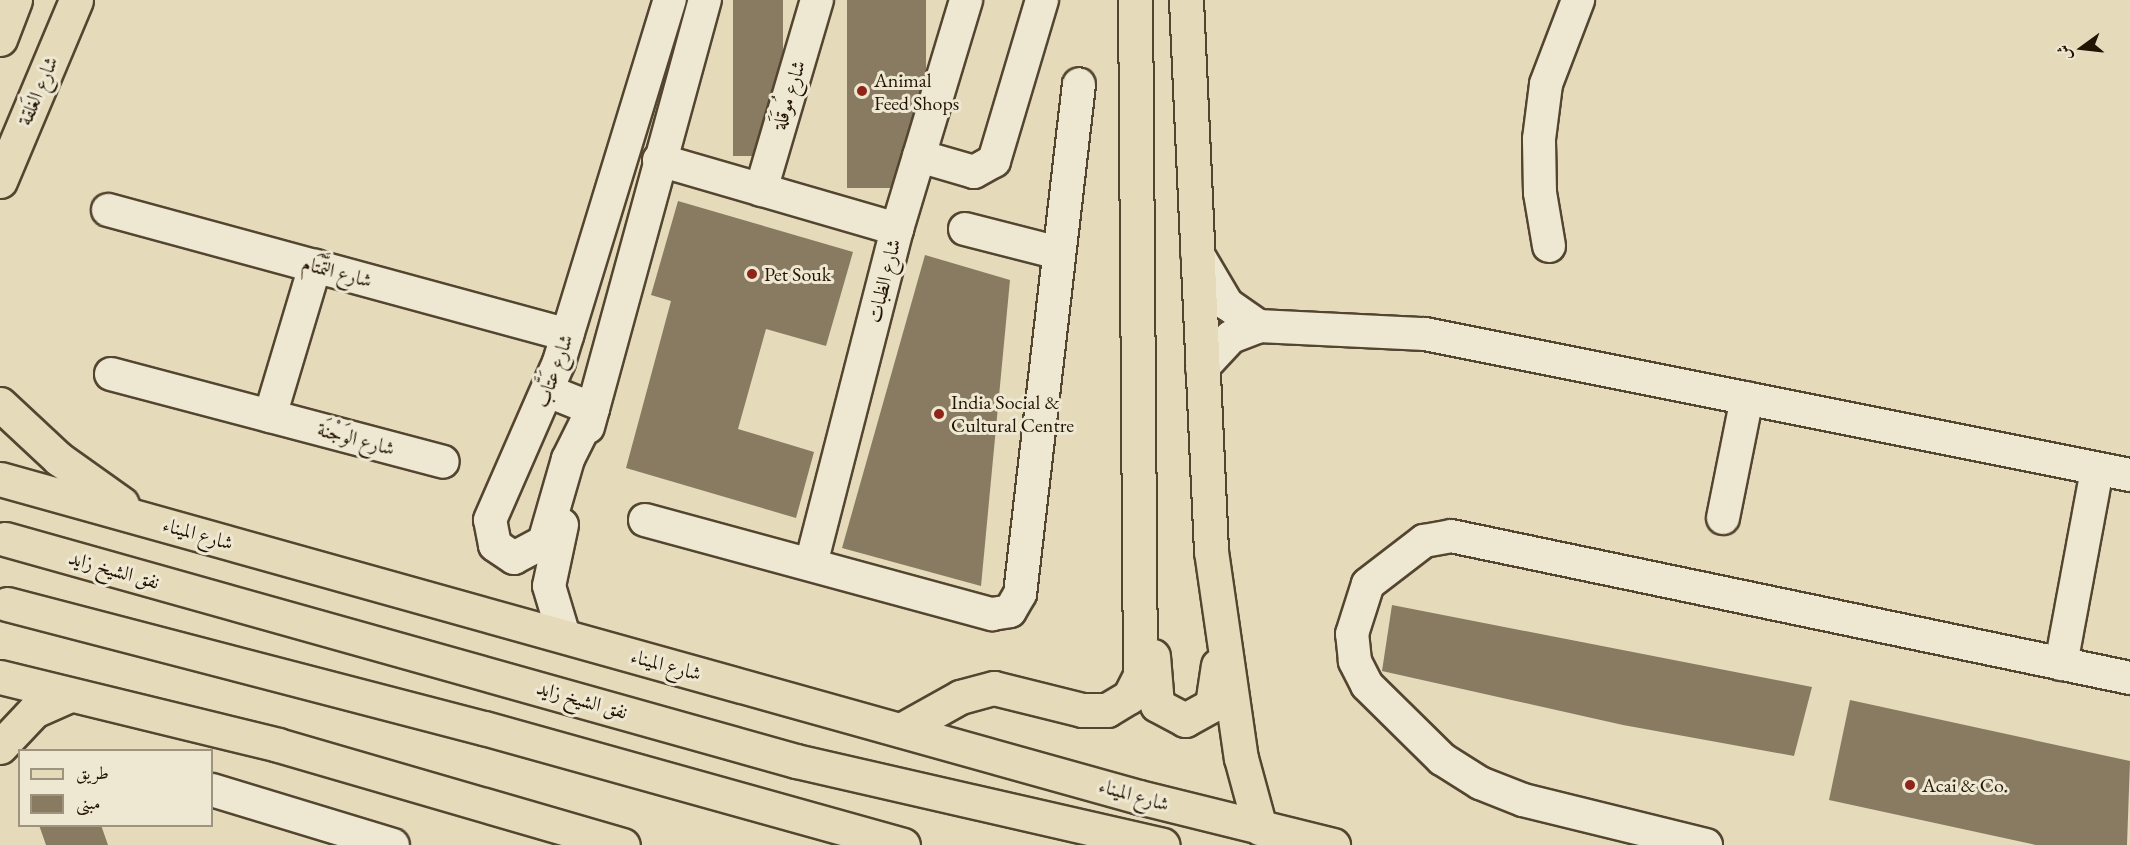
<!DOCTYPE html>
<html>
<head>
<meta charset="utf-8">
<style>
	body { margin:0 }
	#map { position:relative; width:2130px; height:845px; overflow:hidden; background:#e5dbbb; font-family:"EB Garamond",Amiri,serif }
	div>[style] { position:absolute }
	.building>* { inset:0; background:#887b62; transform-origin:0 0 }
	.roads { filter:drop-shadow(2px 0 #544530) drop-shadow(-2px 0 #544530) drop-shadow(0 2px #544530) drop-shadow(0 -2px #544530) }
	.minor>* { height:32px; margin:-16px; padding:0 16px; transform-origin:16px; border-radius:16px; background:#eee8d3 }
	.major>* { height:33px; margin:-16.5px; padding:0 16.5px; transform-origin:16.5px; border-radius:16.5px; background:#e5dbbb }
	.highway>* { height:33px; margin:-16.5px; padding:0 16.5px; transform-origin:16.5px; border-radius:16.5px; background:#e5dbbb }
	.dots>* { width:16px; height:16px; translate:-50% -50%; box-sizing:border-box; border:3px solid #eee8d3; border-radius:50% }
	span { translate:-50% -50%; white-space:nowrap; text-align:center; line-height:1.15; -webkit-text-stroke:6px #eee8d3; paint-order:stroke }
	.poi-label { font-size:20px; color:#231302 }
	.left { translate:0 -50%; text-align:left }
	.street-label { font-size:20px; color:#231302 }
	.legend { position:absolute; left:18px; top:749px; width:195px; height:78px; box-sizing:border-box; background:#eee8d3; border:2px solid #9d937f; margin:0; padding:8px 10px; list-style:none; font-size:18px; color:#231302 }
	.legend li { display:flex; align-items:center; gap:12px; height:30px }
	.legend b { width:30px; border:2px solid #9d937f }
	.north { position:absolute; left:2052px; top:18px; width:60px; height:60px; -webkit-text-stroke:4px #eee8d3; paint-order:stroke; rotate:255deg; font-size:16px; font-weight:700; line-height:24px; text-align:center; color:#231302 }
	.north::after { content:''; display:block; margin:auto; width:21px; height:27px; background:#231302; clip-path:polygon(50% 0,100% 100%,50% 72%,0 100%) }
</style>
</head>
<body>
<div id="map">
	<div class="building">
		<div style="left:733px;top:0;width:50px;height:156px"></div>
		<div style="left:847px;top:0;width:79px;height:188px"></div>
		<div style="clip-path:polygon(678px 201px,853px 252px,826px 346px,766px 329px,738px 429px,814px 452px,796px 518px,626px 468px,671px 301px,651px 295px)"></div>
		<div style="clip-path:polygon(925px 255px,1010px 280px,981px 586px,842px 548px)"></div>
		<div style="clip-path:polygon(1392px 605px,1812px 687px,1794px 756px,1623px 725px,1382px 671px)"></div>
		<div style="clip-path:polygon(1850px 700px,2130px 761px,2127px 845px,2036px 845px,1829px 800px)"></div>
		<div style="clip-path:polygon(39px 825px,101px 825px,108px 845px,46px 845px)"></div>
	</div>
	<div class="roads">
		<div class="minor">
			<div style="left:919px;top:156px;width:57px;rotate:16.2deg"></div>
			<div style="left:974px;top:172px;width:23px;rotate:-29deg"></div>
			<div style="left:994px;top:161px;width:168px;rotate:-73.4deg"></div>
			<div style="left:659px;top:160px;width:248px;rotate:16.2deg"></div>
			<div style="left:761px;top:190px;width:198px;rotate:-73.6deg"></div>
			<div style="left:108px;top:210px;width:476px;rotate:15.2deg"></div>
			<div style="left:965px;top:229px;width:97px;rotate:14.3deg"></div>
			<div style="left:1549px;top:246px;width:54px;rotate:-99.6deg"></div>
			<div style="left:1540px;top:193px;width:54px;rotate:-91.1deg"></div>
			<div style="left:1539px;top:139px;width:55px;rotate:-82.7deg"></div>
			<div style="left:1546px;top:84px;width:90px;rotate:-69.1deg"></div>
			<div style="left:1197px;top:253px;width:59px;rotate:59.5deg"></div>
			<div style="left:1227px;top:304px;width:39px;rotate:35deg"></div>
			<div style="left:1202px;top:368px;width:42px;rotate:-46.9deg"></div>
			<div style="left:1231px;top:337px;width:30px;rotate:-21deg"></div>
			<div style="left:1259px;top:326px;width:166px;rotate:2.8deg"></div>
			<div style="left:1425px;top:334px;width:719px;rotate:11.31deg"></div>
			<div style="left:111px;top:374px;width:343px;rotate:14.8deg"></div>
			<div style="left:548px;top:391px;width:48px;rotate:21.8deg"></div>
			<div style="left:593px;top:409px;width:56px;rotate:116.6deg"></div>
			<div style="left:568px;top:459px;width:86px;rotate:106.1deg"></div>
			<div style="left:544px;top:542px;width:34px;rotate:152deg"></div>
			<div style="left:514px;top:558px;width:23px;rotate:-146deg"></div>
			<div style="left:495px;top:545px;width:25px;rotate:-101deg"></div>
			<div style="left:490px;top:520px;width:172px;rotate:-66.4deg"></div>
			<div style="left:559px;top:362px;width:379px;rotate:-73deg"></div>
			<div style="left:270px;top:416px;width:157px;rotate:-73.3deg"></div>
			<div style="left:588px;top:427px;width:443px;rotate:-74.7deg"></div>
			<div style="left:1723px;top:518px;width:122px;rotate:-78.7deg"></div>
			<div style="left:645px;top:520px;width:360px;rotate:15.2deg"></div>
			<div style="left:992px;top:614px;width:18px;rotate:-9deg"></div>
			<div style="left:1010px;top:611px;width:20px;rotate:-60deg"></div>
			<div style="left:1020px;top:594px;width:513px;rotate:-83.4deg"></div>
			<div style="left:562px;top:525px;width:62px;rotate:102deg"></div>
			<div style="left:549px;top:586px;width:52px;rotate:73.3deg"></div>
			<div style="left:811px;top:564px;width:346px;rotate:-75.6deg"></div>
			<div style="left:897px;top:229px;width:239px;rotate:-73.2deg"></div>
			<div style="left:2061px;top:664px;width:198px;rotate:-79.5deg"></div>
			<div style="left:212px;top:790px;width:189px;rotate:16.9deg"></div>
			<div style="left:1706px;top:845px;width:188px;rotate:-166.2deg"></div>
			<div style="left:1523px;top:800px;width:46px;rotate:-158.4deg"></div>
			<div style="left:1480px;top:783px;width:45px;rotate:-147.7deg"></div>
			<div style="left:1442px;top:759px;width:105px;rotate:-135.4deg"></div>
			<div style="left:1367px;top:685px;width:27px;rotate:-117deg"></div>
			<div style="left:1355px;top:661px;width:27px;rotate:-96deg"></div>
			<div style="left:1352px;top:634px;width:52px;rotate:-72.3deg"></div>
			<div style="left:1368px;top:584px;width:71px;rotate:-37.5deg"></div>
			<div style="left:1424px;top:541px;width:27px;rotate:-10deg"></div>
			<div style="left:1451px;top:536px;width:694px;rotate:11.81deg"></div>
		</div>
		<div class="major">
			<div style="left:1186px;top:0;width:552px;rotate:87.4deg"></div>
			<div style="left:1211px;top:551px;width:209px;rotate:81.8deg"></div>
			<div style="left:1241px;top:758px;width:73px;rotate:74.8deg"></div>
			<div style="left:0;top:39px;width:42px;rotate:-69deg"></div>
			<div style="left:0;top:181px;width:196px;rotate:-67.2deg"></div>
			<div style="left:0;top:404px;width:81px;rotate:43deg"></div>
			<div style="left:59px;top:459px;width:77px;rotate:35.5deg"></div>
			<div style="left:0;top:479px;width:1183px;rotate:15.6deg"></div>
			<div style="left:1139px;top:797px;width:200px;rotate:13.9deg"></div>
			<div style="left:1153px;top:656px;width:49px;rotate:85.3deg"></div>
			<div style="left:1157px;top:705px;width:32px;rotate:28deg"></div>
			<div style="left:1185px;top:720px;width:31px;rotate:-29deg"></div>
			<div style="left:1212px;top:705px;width:40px;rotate:-81.5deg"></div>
			<div style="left:0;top:677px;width:286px;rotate:13.7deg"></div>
			<div style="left:278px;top:745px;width:359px;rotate:16.2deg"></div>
			<div style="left:901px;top:730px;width:68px;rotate:-29.2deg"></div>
			<div style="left:960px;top:697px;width:35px;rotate:-15deg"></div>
			<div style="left:994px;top:688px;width:91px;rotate:14deg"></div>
			<div style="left:1082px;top:710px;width:25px"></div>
			<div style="left:1107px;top:710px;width:26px;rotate:-31deg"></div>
			<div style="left:1129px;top:697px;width:25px;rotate:-63deg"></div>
			<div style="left:1140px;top:675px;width:675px;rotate:-90.42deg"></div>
			<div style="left:0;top:747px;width:50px;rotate:-46.6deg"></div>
			<div style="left:34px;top:711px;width:39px;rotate:-24deg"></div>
		</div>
		<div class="highway">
			<div style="left:5px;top:539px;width:822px;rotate:15.68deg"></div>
			<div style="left:796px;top:761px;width:376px;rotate:12.9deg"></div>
			<div style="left:7px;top:604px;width:493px;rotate:14.6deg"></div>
			<div style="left:484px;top:728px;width:435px;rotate:15.6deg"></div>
		</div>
	</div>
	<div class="dots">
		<div style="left:862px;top:91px;background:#8f2418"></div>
		<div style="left:752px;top:274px;background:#8f2418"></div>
		<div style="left:939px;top:414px;background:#8f2418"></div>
		<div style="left:1910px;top:785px;background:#8f2418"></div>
	</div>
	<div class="poi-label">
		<span class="left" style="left:874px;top:92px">Animal<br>Feed Shops</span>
		<span class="left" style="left:764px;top:274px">Pet Souk</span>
		<span class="left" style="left:951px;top:414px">India Social &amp;<br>Cultural Centre</span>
		<span class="left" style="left:1922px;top:785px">Acai &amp; Co.</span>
	</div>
	<div class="street-label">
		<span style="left:38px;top:91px;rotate:-67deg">شارع الغَلقة</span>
		<span style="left:789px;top:95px;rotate:-73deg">شارع مُوقَلَة</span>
		<span style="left:337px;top:272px;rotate:15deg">شارع التَّمْتَام</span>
		<span style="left:884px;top:281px;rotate:-76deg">شارع الظبات</span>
		<span style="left:554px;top:371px;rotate:-70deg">شارع عَتَّاب</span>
		<span style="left:356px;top:439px;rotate:15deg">شارع الوَجْنَة</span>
		<span style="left:198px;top:534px;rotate:16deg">شارع الميناء</span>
		<span style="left:114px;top:570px;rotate:16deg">نفق الشيخ زايد</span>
		<span style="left:666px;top:665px;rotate:15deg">شارع الميناء</span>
		<span style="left:582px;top:700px;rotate:16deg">نفق الشيخ زايد</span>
		<span style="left:1134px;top:795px;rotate:16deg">شارع الميناء</span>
	</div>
	<ul class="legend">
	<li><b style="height:8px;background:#e5dbbb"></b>طريق</li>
	<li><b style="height:16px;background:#887b62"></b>مبنى</li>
	</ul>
	<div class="north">ش</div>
</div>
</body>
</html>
